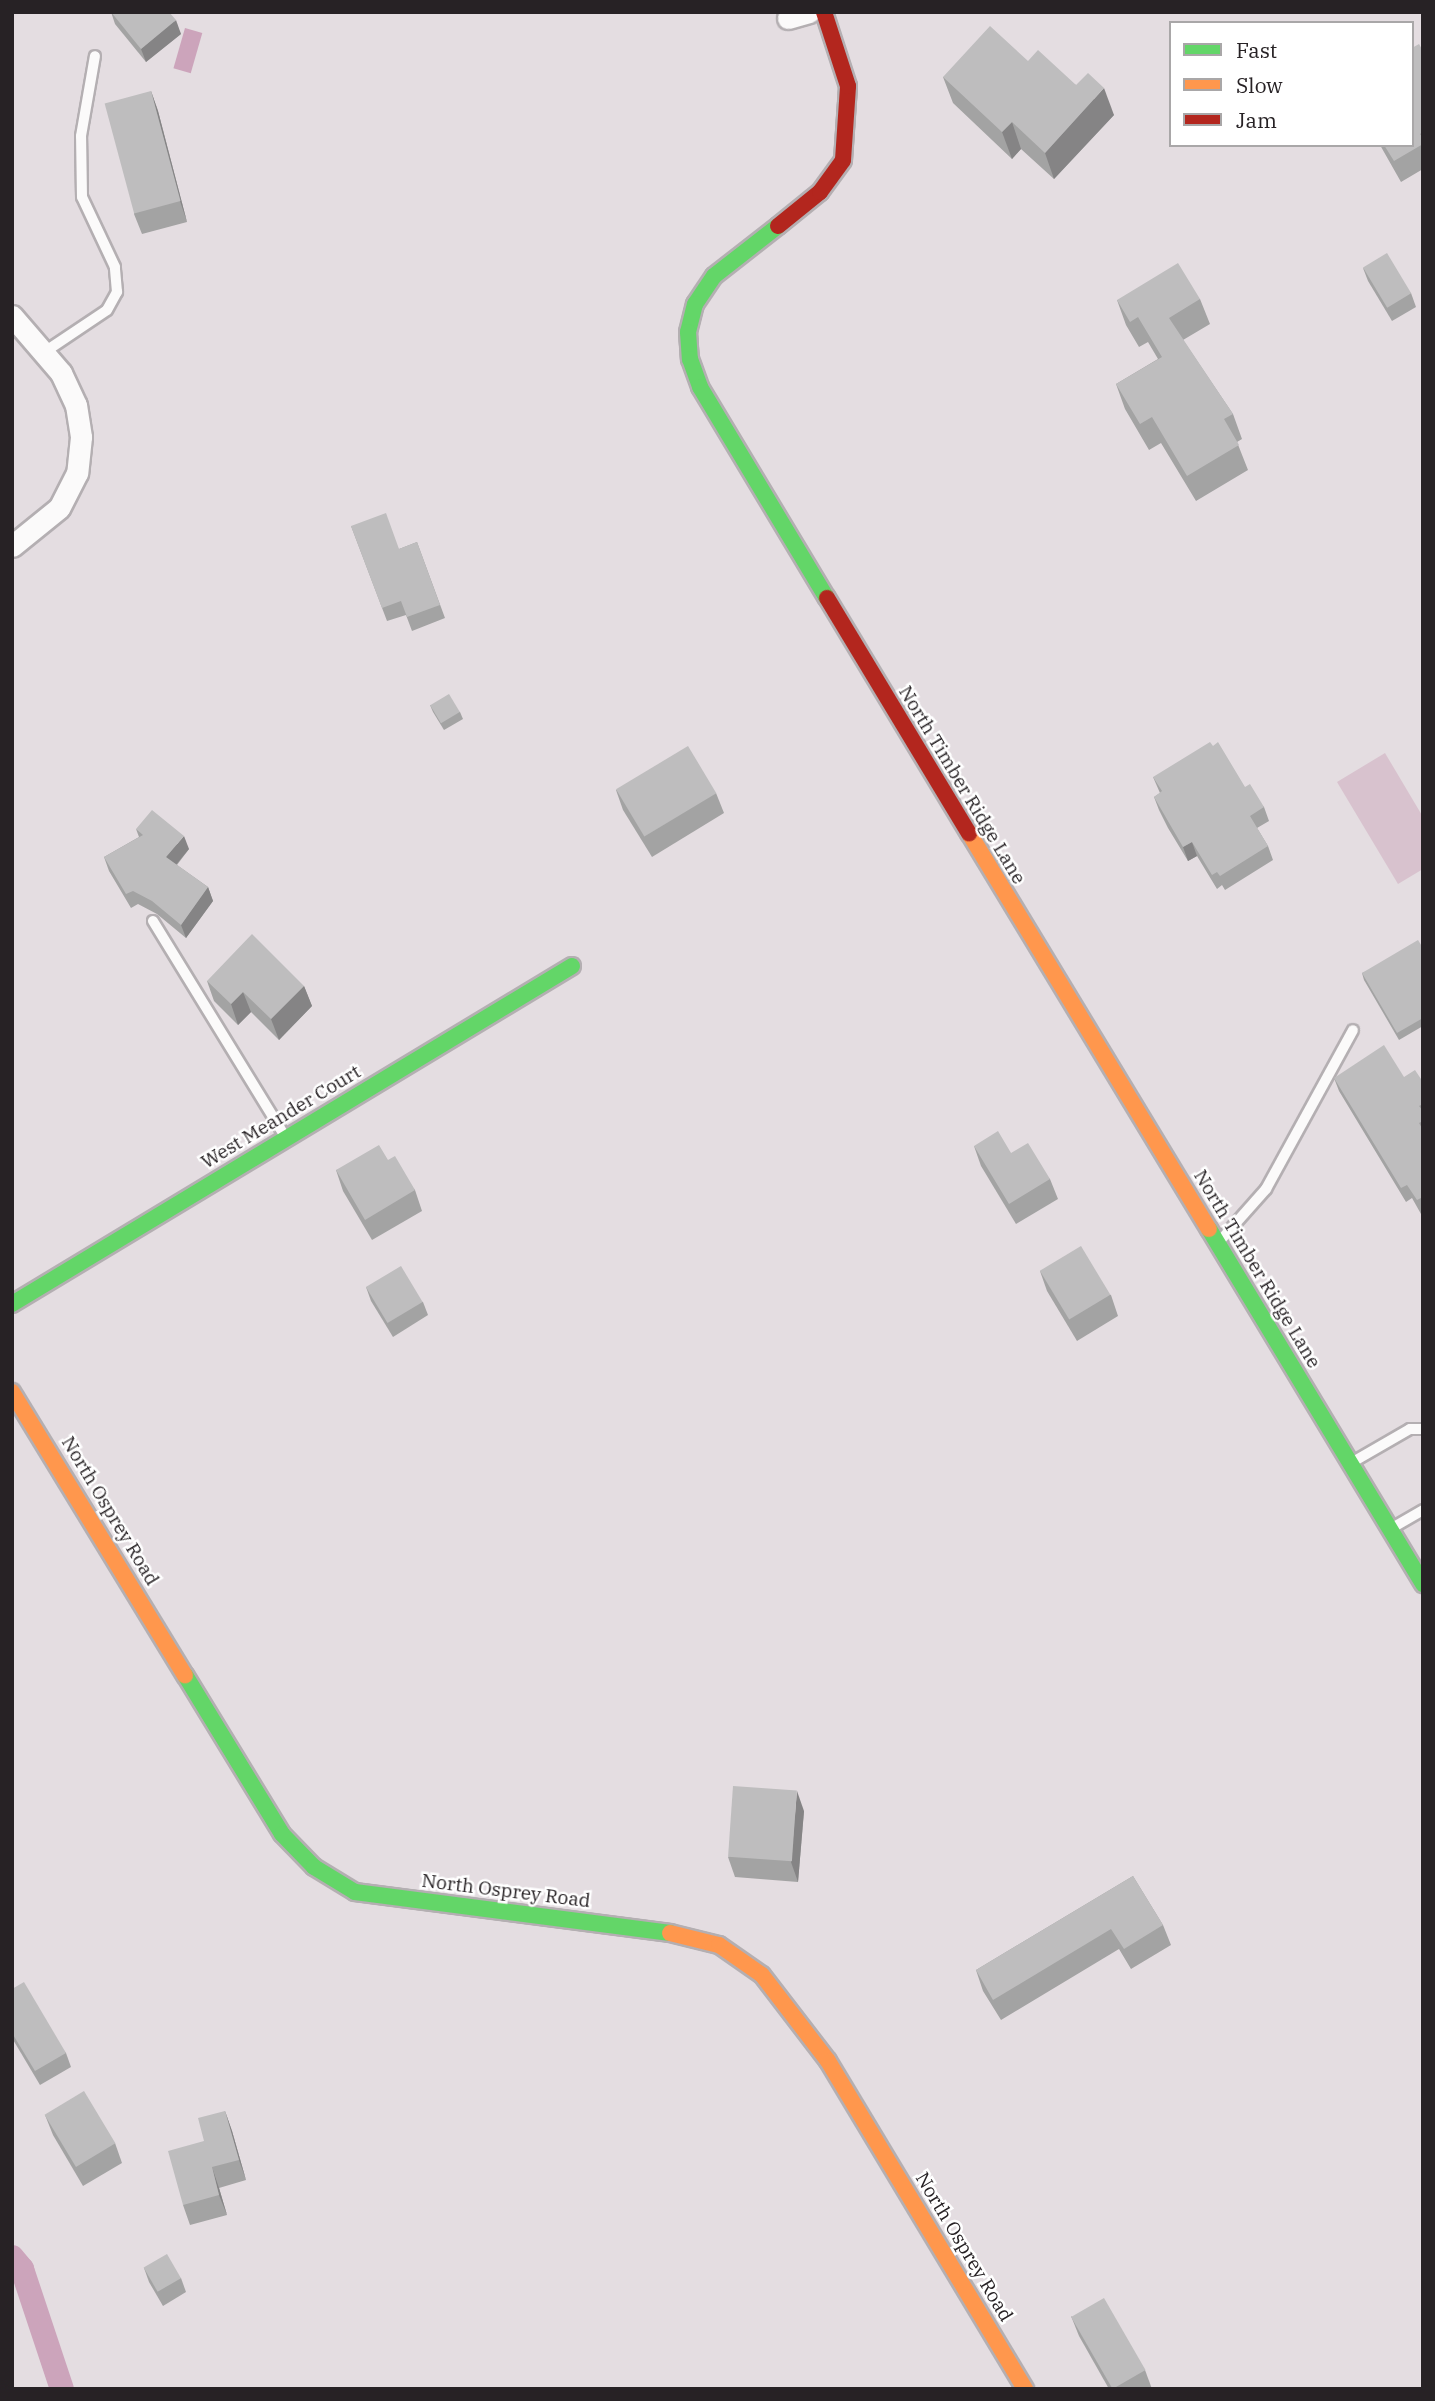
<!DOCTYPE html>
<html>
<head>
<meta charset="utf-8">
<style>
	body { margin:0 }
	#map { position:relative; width:1435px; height:2401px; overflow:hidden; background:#e4dde1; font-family:"IBM Plex Serif",serif }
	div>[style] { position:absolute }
	.green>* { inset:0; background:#d8c2ce }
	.water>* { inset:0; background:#cca4bb; transform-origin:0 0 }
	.canal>* { height:24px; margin:-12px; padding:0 12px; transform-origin:12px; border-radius:12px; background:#cca4bb }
	.roads { filter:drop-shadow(2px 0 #b4afb2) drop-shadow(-2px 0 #b4afb2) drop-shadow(0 2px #b4afb2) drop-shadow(0 -2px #b4afb2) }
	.lane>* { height:10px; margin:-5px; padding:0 5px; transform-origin:5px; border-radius:5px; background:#fbfafa }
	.street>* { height:21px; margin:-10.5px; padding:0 10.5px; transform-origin:10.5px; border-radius:10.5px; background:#fbfafa }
	.fast>* { height:16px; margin:-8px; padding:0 8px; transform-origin:8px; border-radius:8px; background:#63d668 }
	.slow>* { height:16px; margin:-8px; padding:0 8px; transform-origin:8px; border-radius:8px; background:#ff974d }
	.jam>* { height:16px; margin:-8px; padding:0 8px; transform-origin:8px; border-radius:8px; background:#b3261e }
	.wall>* { inset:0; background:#a3a3a3 }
	.shaded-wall>* { inset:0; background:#858485 }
	.building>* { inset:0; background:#bebdbe; transform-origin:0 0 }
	span { translate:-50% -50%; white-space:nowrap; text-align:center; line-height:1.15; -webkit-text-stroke:5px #fff; paint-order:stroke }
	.street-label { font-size:19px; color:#272225 }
	.frame { position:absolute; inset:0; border:14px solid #272225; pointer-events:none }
	.legend { position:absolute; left:1169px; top:21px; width:245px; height:126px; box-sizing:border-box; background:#fff; border:2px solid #a9a7a8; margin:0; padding:9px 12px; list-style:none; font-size:21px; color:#272225 }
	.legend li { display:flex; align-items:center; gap:14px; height:35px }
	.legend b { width:35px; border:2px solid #a9a7a8 }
</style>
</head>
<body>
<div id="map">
	<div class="green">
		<div style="clip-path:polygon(1385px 753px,1423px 817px,1423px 869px,1398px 884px,1337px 782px)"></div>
	</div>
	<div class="water">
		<div style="left:185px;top:28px;width:18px;height:42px;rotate:16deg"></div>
	</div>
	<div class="canal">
		<div style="left:12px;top:2257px;width:16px;rotate:50deg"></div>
		<div style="left:22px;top:2269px;width:126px;rotate:71.6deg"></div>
	</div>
	<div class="roads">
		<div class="lane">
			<div style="left:46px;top:351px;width:73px;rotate:-33.9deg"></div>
			<div style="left:107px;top:310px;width:21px;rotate:-61deg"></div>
			<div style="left:117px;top:292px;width:25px;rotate:-95deg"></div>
			<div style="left:115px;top:267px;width:77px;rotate:-115.2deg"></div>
			<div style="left:82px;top:197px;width:61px;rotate:-90.9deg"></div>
			<div style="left:81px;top:136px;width:81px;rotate:-80.1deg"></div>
			<div style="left:153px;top:921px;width:252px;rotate:58.5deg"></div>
			<div style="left:1219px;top:1242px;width:71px;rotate:-48.4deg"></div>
			<div style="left:1266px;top:1189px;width:181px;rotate:-61.3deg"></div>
			<div style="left:1351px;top:1463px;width:68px;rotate:-30deg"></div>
			<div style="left:1410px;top:1429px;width:13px"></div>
			<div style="left:1392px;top:1528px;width:36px;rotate:-30deg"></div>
		</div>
		<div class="street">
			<div style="left:788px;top:18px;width:22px;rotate:-16deg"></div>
			<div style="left:12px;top:316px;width:75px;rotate:49.3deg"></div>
			<div style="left:61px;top:373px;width:35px;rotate:65deg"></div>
			<div style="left:76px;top:405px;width:32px;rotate:81deg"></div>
			<div style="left:81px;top:437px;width:36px;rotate:96deg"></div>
			<div style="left:77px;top:473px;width:39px;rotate:117deg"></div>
			<div style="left:59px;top:508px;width:60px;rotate:141deg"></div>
		</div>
		<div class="fast">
			<div style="left:778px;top:226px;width:81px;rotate:142deg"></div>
			<div style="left:714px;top:276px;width:34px;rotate:124deg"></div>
			<div style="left:695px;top:304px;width:29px;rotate:104deg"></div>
			<div style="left:688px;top:332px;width:27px;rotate:86deg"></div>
			<div style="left:690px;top:359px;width:30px;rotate:70deg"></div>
			<div style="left:700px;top:387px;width:246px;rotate:59deg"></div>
			<div style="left:1209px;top:1229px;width:415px;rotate:58.9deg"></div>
			<div style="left:12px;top:1304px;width:654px;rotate:-31.11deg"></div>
			<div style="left:185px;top:1675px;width:186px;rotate:58.6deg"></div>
			<div style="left:282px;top:1834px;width:46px;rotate:45.9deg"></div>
			<div style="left:314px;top:1867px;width:48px;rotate:31.4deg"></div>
			<div style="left:355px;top:1892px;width:318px;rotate:7.4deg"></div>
		</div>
		<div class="slow">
			<div style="left:969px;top:833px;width:463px;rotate:58.8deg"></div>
			<div style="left:12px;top:1392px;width:332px;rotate:58.6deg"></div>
			<div style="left:670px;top:1933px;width:50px;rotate:13.8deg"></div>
			<div style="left:719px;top:1945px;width:52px;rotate:34.9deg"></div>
			<div style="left:762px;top:1975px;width:108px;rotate:52.5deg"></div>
			<div style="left:828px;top:2061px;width:383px;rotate:59deg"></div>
		</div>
		<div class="jam">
			<div style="left:778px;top:226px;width:54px;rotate:-39deg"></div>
			<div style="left:820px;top:192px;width:39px;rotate:-54deg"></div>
			<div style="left:843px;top:160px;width:74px;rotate:-86.1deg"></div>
			<div style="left:848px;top:86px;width:78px;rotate:-108deg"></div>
			<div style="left:827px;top:598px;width:275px;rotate:58.9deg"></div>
		</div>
	</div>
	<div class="wall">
		<div style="clip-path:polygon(111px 12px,169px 12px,181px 34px,146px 62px,115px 24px)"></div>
		<div style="clip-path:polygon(1423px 51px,1423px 169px,1401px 182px,1380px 145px,1412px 145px)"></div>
		<div style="clip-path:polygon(1028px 61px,1076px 85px,1114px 115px,1054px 179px,1021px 149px,1012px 159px,953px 103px,943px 77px)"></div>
		<div style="clip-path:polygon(151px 91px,158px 111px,187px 222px,142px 234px,134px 214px)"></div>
		<div style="clip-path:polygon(1363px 268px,1411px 293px,1416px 307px,1392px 321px,1368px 281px)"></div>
		<div style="clip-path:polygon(1200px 299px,1210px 324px,1183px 340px,1233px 414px,1242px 439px,1237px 442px,1248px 470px,1196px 501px,1161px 443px,1149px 450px,1125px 409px,1116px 384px,1158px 359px,1148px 342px,1139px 347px,1126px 325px,1117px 300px)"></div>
		<div style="clip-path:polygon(351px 526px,399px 549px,417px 542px,445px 618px,412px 631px,406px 615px,387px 621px)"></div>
		<div style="clip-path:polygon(430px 705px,460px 712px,463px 719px,444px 730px,433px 712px)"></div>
		<div style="clip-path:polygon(1153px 777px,1245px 787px,1264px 807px,1269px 821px,1257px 828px,1268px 846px,1273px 860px,1225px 890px,1222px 885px,1217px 889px,1197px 856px,1188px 861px,1168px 828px,1159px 810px,1154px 797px,1160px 793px)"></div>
		<div style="clip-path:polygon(616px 790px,716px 793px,724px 813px,652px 857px,623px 810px)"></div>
		<div style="clip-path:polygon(136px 829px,189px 849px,177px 865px,208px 887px,213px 901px,186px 938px,157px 914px,138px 904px,131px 908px,109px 871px,104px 857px,139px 837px)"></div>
		<div style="clip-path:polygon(1423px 948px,1423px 1026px,1399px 1040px,1364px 980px,1362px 973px)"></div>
		<div style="clip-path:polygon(207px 981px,304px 986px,312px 1006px,279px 1040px,251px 1012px,238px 1025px,214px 1001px)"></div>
		<div style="clip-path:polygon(1404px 1077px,1423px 1082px,1423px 1213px,1421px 1214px,1412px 1198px,1406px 1202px,1339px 1091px,1334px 1078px)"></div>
		<div style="clip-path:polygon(974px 1146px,1011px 1153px,1050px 1179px,1058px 1199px,1016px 1224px,981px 1166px)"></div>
		<div style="clip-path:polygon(388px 1160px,415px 1190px,422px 1211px,372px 1240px,343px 1191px,336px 1170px)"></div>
		<div style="clip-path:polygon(1040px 1271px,1111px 1295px,1118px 1316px,1077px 1341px,1047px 1291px)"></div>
		<div style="clip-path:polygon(366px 1287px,423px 1302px,428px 1315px,393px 1337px,371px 1301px)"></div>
		<div style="clip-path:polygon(804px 1811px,798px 1882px,735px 1877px,728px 1857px)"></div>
		<div style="clip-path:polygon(1133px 1876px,1163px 1925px,1171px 1945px,1131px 1969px,1119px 1949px,1001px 2020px,983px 1991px,976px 1970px)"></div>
		<div style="clip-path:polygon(12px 1989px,66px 2053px,71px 2067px,40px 2085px,12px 2038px)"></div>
		<div style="clip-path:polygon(225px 2111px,232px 2131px,246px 2180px,219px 2188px,227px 2215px,190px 2225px,183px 2205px,204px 2141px)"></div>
		<div style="clip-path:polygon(45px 2115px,115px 2143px,122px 2163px,83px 2186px,53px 2135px)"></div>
		<div style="clip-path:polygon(144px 2268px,181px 2278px,186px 2292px,163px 2306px,149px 2282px)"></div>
		<div style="clip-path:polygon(1071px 2316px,1145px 2370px,1152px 2389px,1109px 2389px,1079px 2336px)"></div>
	</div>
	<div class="shaded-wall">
		<div style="clip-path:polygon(176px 20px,181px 34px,146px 62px,141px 49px)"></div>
		<div style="clip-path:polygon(1104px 88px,1114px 115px,1054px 179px,1045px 153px)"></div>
		<div style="clip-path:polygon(151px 91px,158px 111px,187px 222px,180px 201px)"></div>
		<div style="clip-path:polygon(1012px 122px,1021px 149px,1012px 159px,1002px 132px)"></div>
		<div style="clip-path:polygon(184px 836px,189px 849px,171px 871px,166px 857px)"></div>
		<div style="clip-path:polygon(1192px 842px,1197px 856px,1188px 861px,1183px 847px)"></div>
		<div style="clip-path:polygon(208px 887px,213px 901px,186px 938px,181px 925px)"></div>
		<div style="clip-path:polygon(304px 986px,312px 1006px,279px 1040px,271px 1019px)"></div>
		<div style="clip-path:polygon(243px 992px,251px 1012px,238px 1025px,231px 1004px)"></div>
		<div style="clip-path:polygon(797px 1791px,804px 1811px,798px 1882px,791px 1862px)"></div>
		<div style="clip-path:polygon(225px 2111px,232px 2131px,246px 2180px,239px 2160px)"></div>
		<div style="clip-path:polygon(212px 2167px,219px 2188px,227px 2215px,219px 2195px)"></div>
	</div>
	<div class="building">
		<div style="clip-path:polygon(111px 12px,169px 12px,176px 20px,141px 49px)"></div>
		<div style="clip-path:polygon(990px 26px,1028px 61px,1038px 50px,1076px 85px,1088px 73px,1104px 88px,1045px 153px,1012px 122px,1002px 132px,943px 77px)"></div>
		<div style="clip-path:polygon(1419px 44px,1423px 51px,1423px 132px,1420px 134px,1423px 138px,1423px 144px,1394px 161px,1384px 145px,1412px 145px,1412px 48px)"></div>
		<div style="left:151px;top:91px;width:114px;height:48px;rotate:75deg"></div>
		<div style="left:1387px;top:253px;width:47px;height:28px;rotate:59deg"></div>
		<div style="clip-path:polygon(1178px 263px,1200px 299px,1169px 318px,1233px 414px,1224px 419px,1239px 445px,1187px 476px,1152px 417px,1140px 424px,1116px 384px,1162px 357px,1138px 317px,1130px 322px,1117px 300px)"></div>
		<div style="clip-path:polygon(386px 513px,399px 549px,417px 542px,440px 605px,407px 617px,401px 601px,382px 608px,351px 526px)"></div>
		<div style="left:449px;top:694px;width:21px;height:22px;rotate:59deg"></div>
		<div style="clip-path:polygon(1210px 742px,1213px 746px,1218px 742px,1245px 787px,1250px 784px,1264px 807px,1250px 816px,1268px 846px,1220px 876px,1217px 872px,1212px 875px,1192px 842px,1183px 847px,1154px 797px,1162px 791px,1153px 777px)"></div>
		<div style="left:688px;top:746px;width:55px;height:84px;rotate:59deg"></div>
		<div style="clip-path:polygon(152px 810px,184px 836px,166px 857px,208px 887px,181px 925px,152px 901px,133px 891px,126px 894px,104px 857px,143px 835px,136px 829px)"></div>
		<div style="clip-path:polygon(252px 934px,304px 986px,271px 1019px,243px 992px,231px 1004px,207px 981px)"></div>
		<div style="clip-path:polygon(1418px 940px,1423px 948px,1423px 1018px,1397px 1033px,1362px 973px)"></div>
		<div style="clip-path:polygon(1384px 1045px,1404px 1077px,1415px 1070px,1423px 1082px,1423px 1104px,1419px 1106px,1423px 1111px,1423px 1121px,1419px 1123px,1423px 1130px,1423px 1197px,1417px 1200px,1407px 1185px,1401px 1188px,1334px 1078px)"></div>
		<div style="clip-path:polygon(998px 1131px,1011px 1153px,1028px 1143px,1050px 1179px,1009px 1204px,974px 1146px)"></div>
		<div style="clip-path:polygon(379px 1145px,388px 1160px,395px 1156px,415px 1190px,365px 1220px,336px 1170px)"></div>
		<div style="left:1081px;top:1246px;width:57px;height:48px;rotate:59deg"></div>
		<div style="left:401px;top:1266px;width:42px;height:41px;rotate:59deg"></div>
		<div style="left:733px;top:1786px;width:64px;height:71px;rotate:4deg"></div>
		<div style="clip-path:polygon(1133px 1876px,1163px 1925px,1124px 1949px,1111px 1929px,993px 2000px,976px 1970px)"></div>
		<div style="clip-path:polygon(24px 1982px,66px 2053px,35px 2071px,12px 2033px,12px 1989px)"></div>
		<div style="left:84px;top:2091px;width:61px;height:46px;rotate:59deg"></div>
		<div style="clip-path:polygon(225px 2111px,239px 2160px,212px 2167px,219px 2195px,183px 2205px,168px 2151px,204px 2141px,198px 2118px)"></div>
		<div style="left:167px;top:2254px;width:28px;height:27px;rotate:60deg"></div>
		<div style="left:1104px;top:2298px;width:83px;height:38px;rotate:60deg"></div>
	</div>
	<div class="street-label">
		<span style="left:962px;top:785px;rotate:59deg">North Timber Ridge Lane</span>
		<span style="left:281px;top:1117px;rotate:-31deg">West Meander Court</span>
		<span style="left:1257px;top:1269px;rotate:59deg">North Timber Ridge Lane</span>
		<span style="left:110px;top:1511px;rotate:59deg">North Osprey Road</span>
		<span style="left:506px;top:1891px;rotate:7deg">North Osprey Road</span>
		<span style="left:964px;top:2247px;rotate:59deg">North Osprey Road</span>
	</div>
	<div class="frame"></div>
	<ul class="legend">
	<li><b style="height:9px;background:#63d668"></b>Fast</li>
	<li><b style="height:9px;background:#ff974d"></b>Slow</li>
	<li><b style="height:9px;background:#b3261e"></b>Jam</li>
	</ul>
</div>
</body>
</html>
